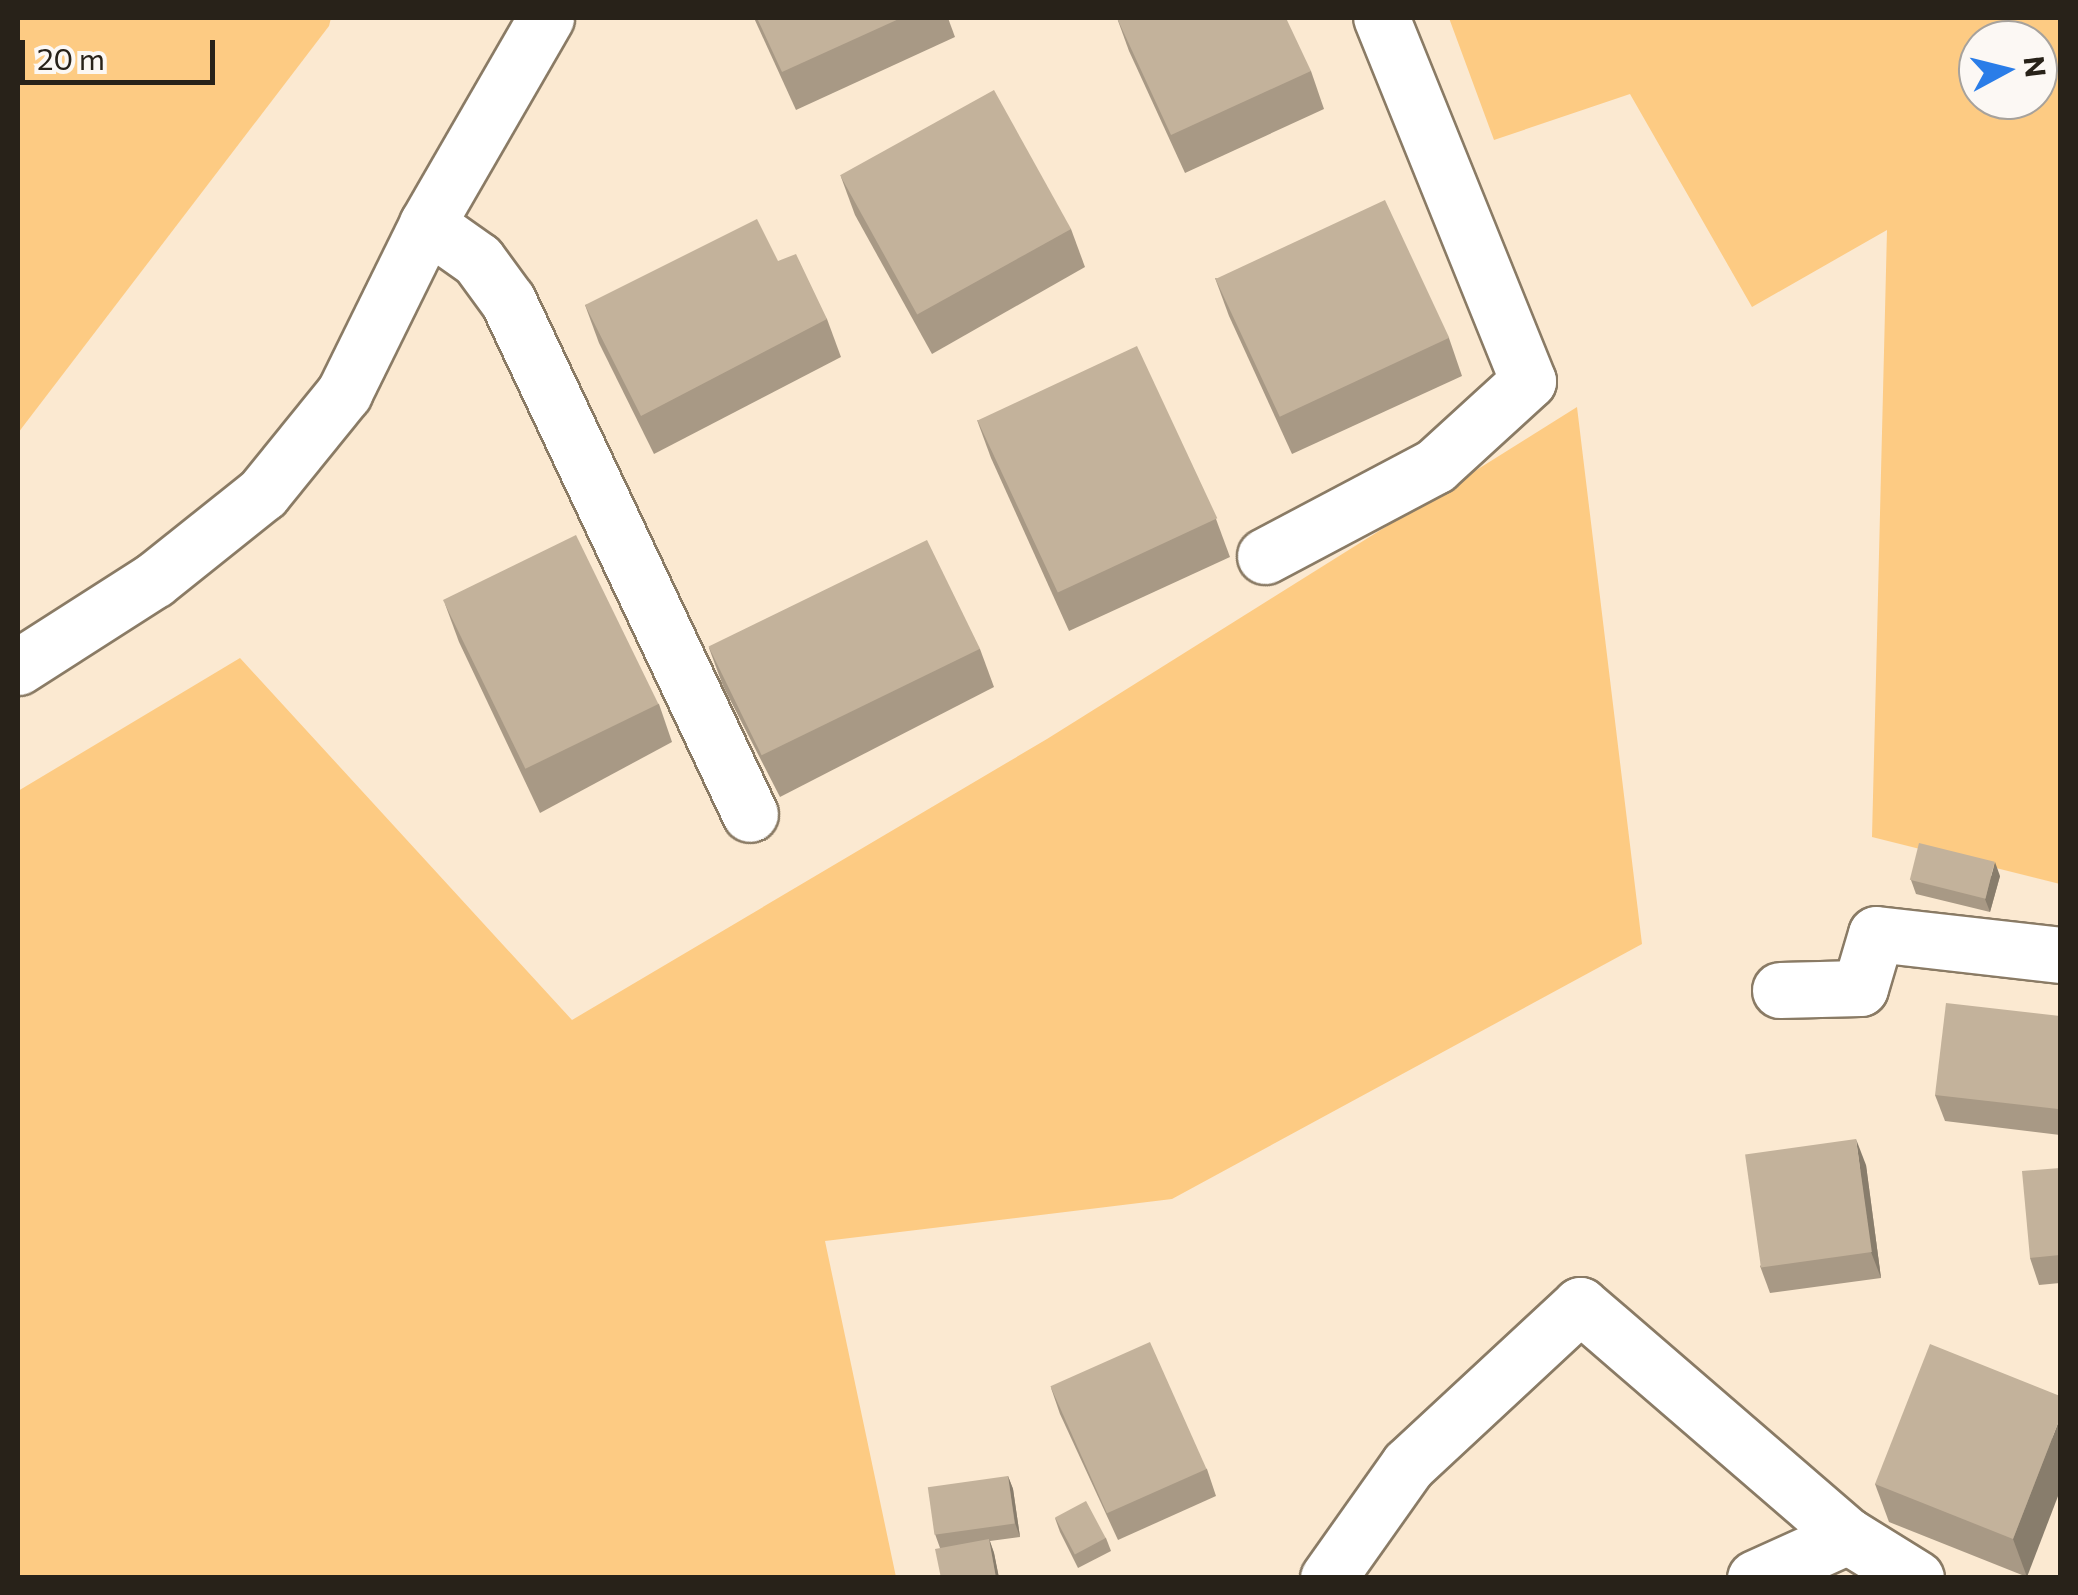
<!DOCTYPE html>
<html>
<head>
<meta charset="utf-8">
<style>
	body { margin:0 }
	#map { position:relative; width:2078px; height:1595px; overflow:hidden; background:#fbe9d1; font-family:Commissioner,sans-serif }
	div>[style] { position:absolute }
	.green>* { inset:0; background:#fdcb83 }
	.roads { filter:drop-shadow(2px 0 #8a7b65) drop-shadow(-2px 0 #8a7b65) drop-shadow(0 2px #8a7b65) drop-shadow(0 -2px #8a7b65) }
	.street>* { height:55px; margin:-27.5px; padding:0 27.5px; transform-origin:27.5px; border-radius:27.5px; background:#fff }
	.wall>* { inset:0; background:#a89985 }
	.shaded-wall>* { inset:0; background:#887d6c }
	.building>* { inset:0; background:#c3b29b; transform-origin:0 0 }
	span { translate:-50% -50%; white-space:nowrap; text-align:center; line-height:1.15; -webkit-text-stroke:9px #fcf8f4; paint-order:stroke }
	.frame { position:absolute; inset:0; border:20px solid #282219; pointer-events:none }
	.north { position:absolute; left:1958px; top:20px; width:100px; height:100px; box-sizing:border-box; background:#fcf8f4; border:2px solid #a7a29c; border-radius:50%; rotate:83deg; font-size:28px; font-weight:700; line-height:40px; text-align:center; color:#282219 }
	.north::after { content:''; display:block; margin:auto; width:35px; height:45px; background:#2a7de8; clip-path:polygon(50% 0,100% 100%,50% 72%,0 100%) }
	.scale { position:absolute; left:20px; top:40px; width:195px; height:45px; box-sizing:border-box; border:5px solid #282219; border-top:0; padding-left:12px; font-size:30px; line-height:35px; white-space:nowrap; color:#282219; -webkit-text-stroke:8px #fcf8f4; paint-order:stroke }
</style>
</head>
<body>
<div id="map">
	<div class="green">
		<div style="clip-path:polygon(18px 18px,331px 18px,329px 26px,18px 433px)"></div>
		<div style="clip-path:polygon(evenodd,1449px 18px,2060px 18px,2060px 884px,1872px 837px,1887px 230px,1752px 307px,1630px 94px,1494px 140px,1449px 18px,1978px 40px,2038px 40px,2038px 100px,1978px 100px,1978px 40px)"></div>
		<div style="clip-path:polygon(1577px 407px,1642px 944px,1172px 1199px,825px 1241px,896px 1577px,18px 1577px,18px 791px,240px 658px,572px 1020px,1047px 739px)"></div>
	</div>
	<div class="roads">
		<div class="street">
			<div style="left:427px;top:224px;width:62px;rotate:35.2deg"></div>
			<div style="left:478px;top:260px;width:51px;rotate:53.8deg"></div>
			<div style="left:508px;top:301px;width:567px;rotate:64.75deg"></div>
			<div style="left:1265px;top:556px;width:192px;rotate:-27.9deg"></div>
			<div style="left:1435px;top:466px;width:126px;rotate:-42.4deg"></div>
			<div style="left:1528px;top:381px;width:392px;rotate:-112deg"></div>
			<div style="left:18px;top:667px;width:161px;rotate:-32.6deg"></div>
			<div style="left:154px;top:580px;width:139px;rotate:-38.6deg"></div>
			<div style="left:263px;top:493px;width:129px;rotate:-51deg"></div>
			<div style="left:344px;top:393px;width:188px;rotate:-63.8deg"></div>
			<div style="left:427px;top:224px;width:238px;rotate:-60deg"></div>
			<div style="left:1780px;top:990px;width:80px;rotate:-1.4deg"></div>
			<div style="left:1860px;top:988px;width:56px;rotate:-73.5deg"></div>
			<div style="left:1876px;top:934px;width:185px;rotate:6.5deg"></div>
			<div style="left:1328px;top:1578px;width:138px;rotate:-54.7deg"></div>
			<div style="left:1408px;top:1465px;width:235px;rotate:-42.9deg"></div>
			<div style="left:1580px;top:1305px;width:354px;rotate:40.8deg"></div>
			<div style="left:1848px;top:1536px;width:80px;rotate:31.7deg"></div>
			<div style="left:1755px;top:1578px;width:102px;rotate:-24.3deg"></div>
		</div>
	</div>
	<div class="wall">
		<div style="clip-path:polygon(754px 18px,948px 18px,955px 37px,796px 110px)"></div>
		<div style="clip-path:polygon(1117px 18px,1311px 71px,1324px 109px,1185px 173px,1129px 51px)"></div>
		<div style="clip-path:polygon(841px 177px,1071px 229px,1085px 267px,932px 354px,855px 215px)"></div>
		<div style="clip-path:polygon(778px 261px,827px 319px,841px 357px,654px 454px,599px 343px,585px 305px)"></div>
		<div style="clip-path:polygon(1215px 278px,1449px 338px,1462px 376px,1292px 454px,1229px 316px)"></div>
		<div style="clip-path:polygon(977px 420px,1216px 519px,1230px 557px,1069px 631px,991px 458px)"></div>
		<div style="clip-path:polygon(445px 604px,659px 704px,672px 742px,540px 813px,459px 642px)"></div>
		<div style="clip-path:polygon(709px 648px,980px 649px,994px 687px,780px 797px,723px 686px)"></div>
		<div style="clip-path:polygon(2000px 876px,1990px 912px,1916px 894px,1911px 880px)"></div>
		<div style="clip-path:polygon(2060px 1016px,2060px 1135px,1945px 1121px,1935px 1095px)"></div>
		<div style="clip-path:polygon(1866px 1165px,1881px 1278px,1770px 1293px,1760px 1266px)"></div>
		<div style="clip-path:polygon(2060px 1168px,2060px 1283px,2039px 1285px,2030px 1258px)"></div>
		<div style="clip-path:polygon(1051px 1388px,1207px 1469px,1216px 1496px,1118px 1540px,1060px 1414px)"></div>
		<div style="clip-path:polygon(2060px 1396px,2027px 1577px,1889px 1522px,1875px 1484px)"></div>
		<div style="clip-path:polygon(1008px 1476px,1013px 1489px,1020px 1537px,990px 1541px,994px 1553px,999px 1578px,941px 1578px,940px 1548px,935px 1534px)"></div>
		<div style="clip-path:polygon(1055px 1518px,1106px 1538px,1111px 1551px,1078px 1568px,1060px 1532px)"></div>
	</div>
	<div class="shaded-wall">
		<div style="clip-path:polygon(1995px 862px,2000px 876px,1990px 912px,1985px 899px)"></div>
		<div style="clip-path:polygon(1856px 1139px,1866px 1165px,1881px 1278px,1871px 1252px)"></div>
		<div style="clip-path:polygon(2060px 1418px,2060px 1491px,2027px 1577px,2013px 1539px)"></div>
		<div style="clip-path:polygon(1008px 1476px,1013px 1489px,1020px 1537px,1015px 1523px)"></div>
		<div style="clip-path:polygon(989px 1539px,994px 1553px,999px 1578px,996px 1578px)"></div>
	</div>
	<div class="building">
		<div style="clip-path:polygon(757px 18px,901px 18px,782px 72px)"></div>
		<div style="clip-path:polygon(1117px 18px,1286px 18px,1311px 71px,1171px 135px)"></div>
		<div style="left:994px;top:90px;width:159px;height:176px;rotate:61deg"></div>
		<div style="left:1385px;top:200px;width:152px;height:187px;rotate:65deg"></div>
		<div style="clip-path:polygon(757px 219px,778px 261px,796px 254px,827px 319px,641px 416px,585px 305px)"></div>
		<div style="left:1137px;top:346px;width:190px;height:176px;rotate:65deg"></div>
		<div style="left:576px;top:535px;width:188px;height:148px;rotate:64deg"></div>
		<div style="left:927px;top:540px;width:121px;height:243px;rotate:64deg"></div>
		<div style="left:1919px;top:843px;width:78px;height:38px;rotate:14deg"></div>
		<div style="clip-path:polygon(1946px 1003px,2060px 1016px,2060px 1088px,2058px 1109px,1935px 1095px)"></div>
		<div style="left:1856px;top:1139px;width:114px;height:112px;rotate:82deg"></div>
		<div style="clip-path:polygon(2060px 1168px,2060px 1255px,2030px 1258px,2022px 1171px)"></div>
		<div style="left:1150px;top:1342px;width:139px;height:109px;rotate:66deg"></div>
		<div style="clip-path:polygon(1930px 1344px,2060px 1396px,2060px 1418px,2013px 1539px,1875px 1484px)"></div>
		<div style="left:1008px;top:1476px;width:48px;height:81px;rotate:82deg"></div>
		<div style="left:1086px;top:1501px;width:42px;height:35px;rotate:62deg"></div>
		<div style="clip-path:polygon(989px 1539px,996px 1578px,941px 1578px,935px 1549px)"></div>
	</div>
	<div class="frame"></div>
	<div class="north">N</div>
	<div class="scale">20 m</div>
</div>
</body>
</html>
